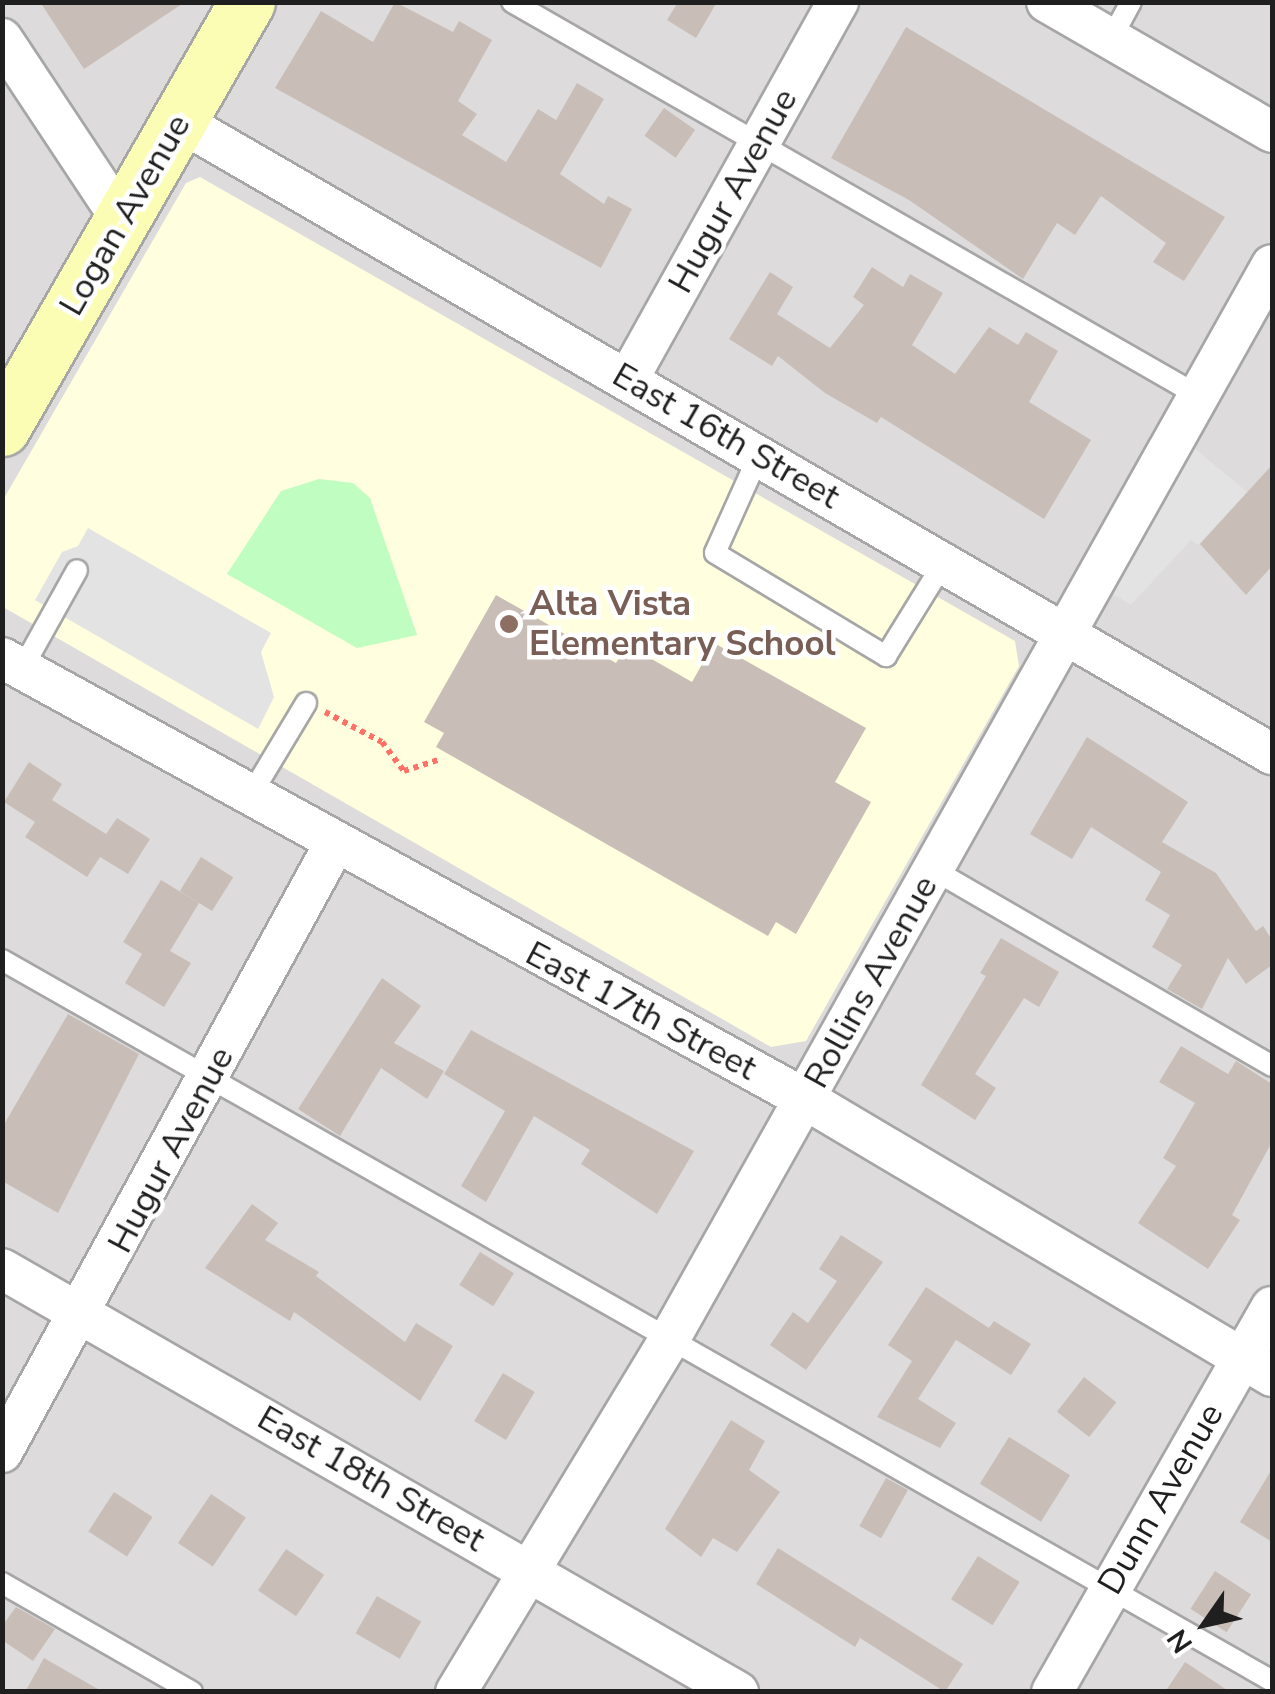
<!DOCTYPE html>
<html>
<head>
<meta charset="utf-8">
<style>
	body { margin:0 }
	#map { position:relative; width:1275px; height:1694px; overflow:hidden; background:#f0ece4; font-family:"Nunito Sans",sans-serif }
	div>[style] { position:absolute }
	.residential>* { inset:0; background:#dddbdc; transform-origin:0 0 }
	.education>* { inset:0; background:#fffede }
	.park>* { inset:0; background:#bffdc1 }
	.parking>* { inset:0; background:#e3e3e3 }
	.building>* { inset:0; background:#c8beb7; transform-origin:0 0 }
	.path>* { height:6px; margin-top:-3px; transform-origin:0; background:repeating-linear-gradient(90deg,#ff7166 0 5px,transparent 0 10px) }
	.roads { filter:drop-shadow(2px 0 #a6a6a6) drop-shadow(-2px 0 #a6a6a6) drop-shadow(0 2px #a6a6a6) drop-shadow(0 -2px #a6a6a6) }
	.lane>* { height:20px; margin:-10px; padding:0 10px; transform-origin:10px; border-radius:10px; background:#fff }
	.street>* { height:40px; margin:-20px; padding:0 20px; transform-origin:20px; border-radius:20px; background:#fff }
	.secondary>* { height:55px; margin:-27.5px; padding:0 27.5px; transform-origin:27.5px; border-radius:27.5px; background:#fcfdb5 }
	.dots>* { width:28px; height:28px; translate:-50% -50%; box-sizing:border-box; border:5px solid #fff; border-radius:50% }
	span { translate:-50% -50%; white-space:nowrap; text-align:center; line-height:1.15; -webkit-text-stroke:9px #fff; paint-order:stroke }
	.street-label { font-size:35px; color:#1f1f1f }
	.education-label { font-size:35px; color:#785e54; font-weight:700 }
	.left { translate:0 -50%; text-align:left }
	.frame { position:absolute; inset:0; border:5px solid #1f1f1f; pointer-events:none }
	.north { position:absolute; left:1155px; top:1574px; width:100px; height:100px; -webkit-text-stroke:8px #fff; paint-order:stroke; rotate:236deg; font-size:28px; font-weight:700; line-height:40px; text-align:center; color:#1f1f1f }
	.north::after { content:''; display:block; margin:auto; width:35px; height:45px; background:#1f1f1f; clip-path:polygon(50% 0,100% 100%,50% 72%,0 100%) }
</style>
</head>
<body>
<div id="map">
	<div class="residential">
		<div style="left:3px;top:3px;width:1269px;height:1688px"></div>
	</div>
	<div class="education">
		<div style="clip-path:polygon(200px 177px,1015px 641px,1019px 666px,806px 1041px,771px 1047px,3px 607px,3px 500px,186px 183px)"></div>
	</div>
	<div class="park">
		<div style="clip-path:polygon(319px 479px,353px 483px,370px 498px,417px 635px,357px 648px,227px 574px,281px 491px)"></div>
	</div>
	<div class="parking">
		<div style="clip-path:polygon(1193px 447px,1247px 492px,1198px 545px,1191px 540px,1131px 605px,1110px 592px)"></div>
		<div style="clip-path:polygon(88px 528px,271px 633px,261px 652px,274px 697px,258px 729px,35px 600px,62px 552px,78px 546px)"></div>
	</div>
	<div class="building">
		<div style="clip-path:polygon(40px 2px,185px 2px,84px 69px)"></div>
		<div style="clip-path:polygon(395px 2px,453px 32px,459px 21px,492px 40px,458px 101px,477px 114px,462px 135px,506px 162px,538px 109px,556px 120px,577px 83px,604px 99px,560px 174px,604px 204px,608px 196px,632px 209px,601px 268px,275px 88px,321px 11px,373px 42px)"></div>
		<div style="clip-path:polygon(678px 2px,717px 2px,696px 38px,667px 20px)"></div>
		<div style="clip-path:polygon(906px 27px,1225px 217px,1184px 281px,1153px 262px,1166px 243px,1101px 196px,1075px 235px,1057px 223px,1023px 279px,909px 200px,831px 158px)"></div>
		<div style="left:664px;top:108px;width:38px;height:34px;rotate:35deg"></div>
		<div style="clip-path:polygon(872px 267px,903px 287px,910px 274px,943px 293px,912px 345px,955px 374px,989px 327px,1018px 345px,1026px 332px,1058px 351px,1029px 402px,1091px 440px,1044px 519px,881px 417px,877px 423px,825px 393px,778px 356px,772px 366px,729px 339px,770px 272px,793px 287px,777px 314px,830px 348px,864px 305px,853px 297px)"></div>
		<div style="clip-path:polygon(1272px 465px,1272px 566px,1246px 595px,1200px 544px)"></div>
		<div style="clip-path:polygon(496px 595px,616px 663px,627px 645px,692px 682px,714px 643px,866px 728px,835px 782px,871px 802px,796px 934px,776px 922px,768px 936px,436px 747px,444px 733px,424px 722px)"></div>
		<div style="clip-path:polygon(1087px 737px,1188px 802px,1162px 842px,1216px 873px,1256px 931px,1263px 926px,1272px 940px,1272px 965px,1246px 984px,1228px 958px,1202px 1009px,1167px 989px,1182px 965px,1152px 947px,1170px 915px,1145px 900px,1161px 872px,1091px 827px,1072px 859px,1030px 834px)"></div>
		<div style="clip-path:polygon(29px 762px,62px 784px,52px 800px,106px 834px,117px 818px,150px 839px,128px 874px,100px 857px,87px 877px,25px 837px,35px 822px,4px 802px)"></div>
		<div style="left:201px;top:857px;width:38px;height:40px;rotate:32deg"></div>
		<div style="clip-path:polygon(161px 880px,199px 903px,170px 951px,191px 963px,164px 1007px,125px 983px,142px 954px,123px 942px)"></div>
		<div style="clip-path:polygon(1001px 938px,1059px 972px,1039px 1007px,1024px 998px,975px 1074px,996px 1088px,975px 1120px,921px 1085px,986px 976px,980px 973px)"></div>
		<div style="clip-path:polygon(382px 978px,421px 1006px,394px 1043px,444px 1071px,427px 1099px,381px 1068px,340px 1136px,298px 1109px)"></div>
		<div style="clip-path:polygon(68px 1014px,139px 1054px,58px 1213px,2px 1181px,2px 1128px)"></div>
		<div style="clip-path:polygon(471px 1030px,694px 1151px,657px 1214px,581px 1164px,590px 1150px,534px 1116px,486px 1202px,461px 1186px,505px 1111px,444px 1074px)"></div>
		<div style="clip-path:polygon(1181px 1046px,1228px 1074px,1236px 1061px,1272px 1084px,1272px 1142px,1232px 1215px,1240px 1220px,1208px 1269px,1138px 1223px,1176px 1166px,1163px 1158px,1195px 1103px,1159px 1082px)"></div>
		<div style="clip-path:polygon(252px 1204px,278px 1223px,265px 1240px,319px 1272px,316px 1276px,405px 1342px,416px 1323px,453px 1346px,420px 1401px,294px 1312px,290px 1321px,205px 1268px)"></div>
		<div style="clip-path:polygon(841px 1235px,883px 1262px,806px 1370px,770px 1345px,793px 1312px,808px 1323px,837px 1281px,819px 1269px)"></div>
		<div style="left:480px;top:1252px;width:40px;height:39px;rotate:32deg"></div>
		<div style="clip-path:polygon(926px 1287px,989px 1328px,994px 1321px,1031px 1344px,1011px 1375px,956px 1340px,918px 1399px,956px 1423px,940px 1448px,877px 1417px,912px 1361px,888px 1345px)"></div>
		<div style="left:503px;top:1373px;width:37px;height:56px;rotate:31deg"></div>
		<div style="left:1084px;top:1377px;width:41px;height:44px;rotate:38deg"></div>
		<div style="clip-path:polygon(731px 1420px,765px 1441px,749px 1470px,780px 1492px,737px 1552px,713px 1538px,701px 1557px,665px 1529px)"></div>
		<div style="left:1009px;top:1437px;width:72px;height:55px;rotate:32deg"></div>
		<div style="clip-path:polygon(1272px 1469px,1272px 1542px,1240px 1522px)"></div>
		<div style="left:886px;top:1478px;width:25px;height:55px;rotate:29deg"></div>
		<div style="left:114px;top:1492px;width:46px;height:47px;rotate:33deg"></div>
		<div style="left:211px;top:1494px;width:42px;height:59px;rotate:34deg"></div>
		<div style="clip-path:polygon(778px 1548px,963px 1664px,945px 1692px,860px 1638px,855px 1647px,756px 1584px)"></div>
		<div style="left:286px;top:1549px;width:46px;height:50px;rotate:34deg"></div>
		<div style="left:978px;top:1556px;width:49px;height:51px;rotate:32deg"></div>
		<div style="left:1215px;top:1571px;width:43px;height:45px;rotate:33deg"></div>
		<div style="left:377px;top:1596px;width:51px;height:43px;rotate:30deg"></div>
		<div style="clip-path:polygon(16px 1607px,55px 1629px,33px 1661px,2px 1640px,2px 1626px)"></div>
		<div style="clip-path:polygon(44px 1658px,103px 1692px,25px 1692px)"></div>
		<div style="clip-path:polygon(1185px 1662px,1230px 1692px,1165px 1692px)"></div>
	</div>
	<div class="path">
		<div style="left:325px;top:712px;width:64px;rotate:27.8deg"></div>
		<div style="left:382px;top:742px;width:36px;rotate:53deg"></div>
		<div style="left:404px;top:771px;width:38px;rotate:-18deg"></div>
	</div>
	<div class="roads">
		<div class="lane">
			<div style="left:512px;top:2px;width:792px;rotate:29.83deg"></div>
			<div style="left:1111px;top:39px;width:42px;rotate:-61.6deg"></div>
			<div style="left:759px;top:455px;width:107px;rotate:114.2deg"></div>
			<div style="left:715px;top:553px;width:200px;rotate:31.1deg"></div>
			<div style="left:886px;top:656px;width:110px;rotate:-58.3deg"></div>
			<div style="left:22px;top:669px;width:113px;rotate:-60.9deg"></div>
			<div style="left:249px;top:798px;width:111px;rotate:-59deg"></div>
			<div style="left:934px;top:870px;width:391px;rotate:30.1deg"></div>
			<div style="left:2px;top:960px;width:1460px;rotate:29.58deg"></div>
			<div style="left:2px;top:1583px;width:219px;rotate:29.8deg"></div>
		</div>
		<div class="street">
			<div style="left:1047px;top:2px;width:260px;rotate:30deg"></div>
			<div style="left:2px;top:39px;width:217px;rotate:56.5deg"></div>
			<div style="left:179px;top:121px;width:1263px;rotate:30.08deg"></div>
			<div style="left:628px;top:379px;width:432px;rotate:-60.9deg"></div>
			<div style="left:2px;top:658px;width:916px;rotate:28.78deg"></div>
			<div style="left:805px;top:1099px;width:543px;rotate:30.67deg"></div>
			<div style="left:2px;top:1269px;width:849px;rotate:29.89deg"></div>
			<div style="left:2px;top:1452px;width:692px;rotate:-61.32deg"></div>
			<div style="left:456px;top:1692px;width:414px;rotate:-58.8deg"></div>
			<div style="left:670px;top:1338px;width:1230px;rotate:-60.71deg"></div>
			<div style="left:1052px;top:1692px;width:443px;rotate:-60.3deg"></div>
		</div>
		<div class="secondary">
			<div style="left:2px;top:428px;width:491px;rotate:-60.1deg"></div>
		</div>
	</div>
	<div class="dots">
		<div style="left:509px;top:624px;background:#8d6e63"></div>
	</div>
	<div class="street-label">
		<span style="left:733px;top:191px;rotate:-61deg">Hugur Avenue</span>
		<span style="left:125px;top:215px;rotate:-60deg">Logan Avenue</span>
		<span style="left:726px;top:436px;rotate:30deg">East 16th Street</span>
		<span style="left:871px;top:982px;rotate:-61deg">Rollins Avenue</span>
		<span style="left:641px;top:1011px;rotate:28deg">East 17th Street</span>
		<span style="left:171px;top:1150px;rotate:-62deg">Hugur Avenue</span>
		<span style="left:371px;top:1479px;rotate:30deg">East 18th Street</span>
		<span style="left:1161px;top:1499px;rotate:-60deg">Dunn Avenue</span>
	</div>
	<div class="education-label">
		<span class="left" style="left:529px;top:624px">Alta Vista<br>Elementary School</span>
	</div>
	<div class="frame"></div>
	<div class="north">N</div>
</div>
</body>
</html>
